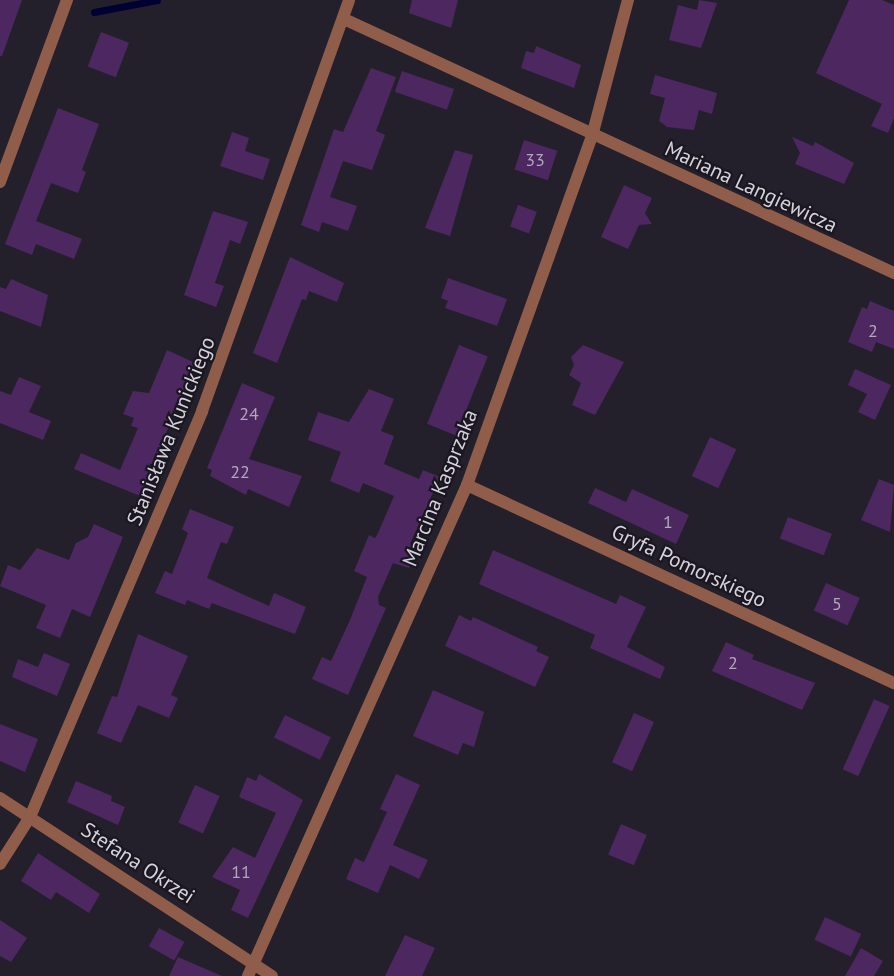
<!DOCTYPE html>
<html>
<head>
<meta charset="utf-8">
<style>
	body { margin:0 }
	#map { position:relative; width:894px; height:976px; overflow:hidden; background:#23202b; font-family:"PT Sans",sans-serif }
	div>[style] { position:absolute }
	.stream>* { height:7px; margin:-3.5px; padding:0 3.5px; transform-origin:3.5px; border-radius:3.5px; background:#000032 }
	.building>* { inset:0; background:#4c2760; transform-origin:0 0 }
	.street>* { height:12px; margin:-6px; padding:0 6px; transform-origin:6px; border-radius:6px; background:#905d4b }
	span { translate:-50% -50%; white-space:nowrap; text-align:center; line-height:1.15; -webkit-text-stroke:4.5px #1a1721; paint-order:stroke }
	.number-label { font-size:18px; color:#b2a7bc }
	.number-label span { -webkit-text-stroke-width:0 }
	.street-label { font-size:21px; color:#d4d2da }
</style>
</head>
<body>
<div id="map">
	<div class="stream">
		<div style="left:94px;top:12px;width:64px;rotate:-10.8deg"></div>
	</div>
	<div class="building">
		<div style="clip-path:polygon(0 0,22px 0,2px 56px,0 56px)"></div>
		<div style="clip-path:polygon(412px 0,458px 0,451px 28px,409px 13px)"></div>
		<div style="clip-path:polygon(699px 0,717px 3px,701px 48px,669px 40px,678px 5px,697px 10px)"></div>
		<div style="clip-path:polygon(849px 0,882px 0,894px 5px,894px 118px,888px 133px,871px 126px,882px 104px,816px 73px)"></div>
		<div style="left:101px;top:32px;width:30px;height:37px;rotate:21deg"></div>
		<div style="clip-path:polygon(536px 46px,581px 65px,574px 88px,521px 68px,526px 51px,534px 53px)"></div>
		<div style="clip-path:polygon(371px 68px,396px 77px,376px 131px,385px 135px,372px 170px,343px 161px,330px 197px,357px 206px,348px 231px,322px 222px,319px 232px,301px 225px,334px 129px,343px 132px)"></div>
		<div style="left:402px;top:71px;width:55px;height:22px;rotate:19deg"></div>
		<div style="clip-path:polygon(655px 75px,717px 93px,712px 114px,699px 110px,694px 130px,667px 127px,659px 121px,665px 98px,650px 94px)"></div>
		<div style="clip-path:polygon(58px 108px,99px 124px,82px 170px,86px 172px,78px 193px,51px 183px,36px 221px,82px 239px,74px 259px,36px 244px,32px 255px,5px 244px)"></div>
		<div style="clip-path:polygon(232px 132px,249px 138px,245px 151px,270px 159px,263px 180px,220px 166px)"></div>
		<div style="clip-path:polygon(792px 137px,813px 146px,815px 142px,854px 163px,844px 184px,795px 164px,800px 153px)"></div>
		<div style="left:524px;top:140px;width:35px;height:31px;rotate:18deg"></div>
		<div style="clip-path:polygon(455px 150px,473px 155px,450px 236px,425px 228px)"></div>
		<div style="clip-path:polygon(624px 185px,652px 198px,645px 213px,652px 224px,639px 225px,628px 249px,601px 237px)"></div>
		<div style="left:518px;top:205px;width:20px;height:23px;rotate:20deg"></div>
		<div style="clip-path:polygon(213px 211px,248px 222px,240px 244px,230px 240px,215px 283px,224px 286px,216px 307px,184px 295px)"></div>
		<div style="clip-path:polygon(290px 257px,344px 283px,337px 302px,309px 291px,306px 300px,302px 299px,277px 363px,253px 353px)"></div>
		<div style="clip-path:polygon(448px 278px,507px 299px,497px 326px,445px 308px,448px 301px,441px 298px)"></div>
		<div style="clip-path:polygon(11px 279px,48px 295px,41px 327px,0 311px,0 287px,6px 289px)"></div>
		<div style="clip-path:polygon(870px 301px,894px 311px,894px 349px,876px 342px,872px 352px,848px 342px,862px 307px,867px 309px)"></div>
		<div style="left:459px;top:345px;width:31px;height:85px;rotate:22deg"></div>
		<div style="clip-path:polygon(583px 345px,624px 362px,595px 415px,572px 405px,581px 383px,569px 375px,574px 365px,571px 357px)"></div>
		<div style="clip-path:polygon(167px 350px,195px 363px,140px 496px,74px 469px,81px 453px,120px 470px,138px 428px,131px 426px,134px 418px,123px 414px,133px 391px,149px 393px)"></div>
		<div style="clip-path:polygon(855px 369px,891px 385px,875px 420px,858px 412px,867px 394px,848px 385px)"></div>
		<div style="clip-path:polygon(19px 377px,41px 386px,29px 412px,51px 421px,43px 440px,0 423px,0 391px,11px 395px)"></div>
		<div style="clip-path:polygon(242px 383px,275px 397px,249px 459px,302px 476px,289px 507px,248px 489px,246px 495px,210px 476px,212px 470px,207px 468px)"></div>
		<div style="clip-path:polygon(369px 389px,394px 399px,381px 431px,394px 436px,384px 464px,419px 479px,423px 470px,440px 477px,410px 544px,417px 547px,409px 568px,393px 563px,378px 597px,379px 605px,386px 608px,348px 695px,312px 679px,322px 657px,331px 661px,350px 620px,367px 577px,354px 571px,369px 535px,375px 538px,378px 533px,394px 496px,363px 483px,359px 493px,330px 481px,341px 452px,308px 440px,318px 412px,349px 422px)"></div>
		<div style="left:710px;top:437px;width:29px;height:43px;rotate:25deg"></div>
		<div style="clip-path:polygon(879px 479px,894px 485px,890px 532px,861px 520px)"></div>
		<div style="clip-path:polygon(595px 488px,626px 502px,632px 489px,689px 515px,676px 544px,588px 503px)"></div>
		<div style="clip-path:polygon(190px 509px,234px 527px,227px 544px,221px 542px,207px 578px,269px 606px,274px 593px,306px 607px,295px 634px,212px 603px,209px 609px,187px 600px,185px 605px,155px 593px,165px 571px,172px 574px,188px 533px,182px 529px)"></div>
		<div style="left:788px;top:517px;width:47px;height:23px;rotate:21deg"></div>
		<div style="clip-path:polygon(94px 524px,123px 537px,90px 617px,72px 609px,60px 638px,36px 628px,46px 605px,0 586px,8px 565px,20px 570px,37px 548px,69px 560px,76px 543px,88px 537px)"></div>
		<div style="clip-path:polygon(493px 550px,616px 604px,620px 595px,646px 607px,627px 647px,665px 667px,660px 679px,590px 648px,595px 635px,479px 584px)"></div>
		<div style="left:826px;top:583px;width:37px;height:30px;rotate:24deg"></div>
		<div style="clip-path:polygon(459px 615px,471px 621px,473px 617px,538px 647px,536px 651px,549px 657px,535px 687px,445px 646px)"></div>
		<div style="clip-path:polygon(138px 634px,188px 656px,171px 695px,178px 698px,169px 718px,138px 705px,121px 743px,97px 733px,112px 696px,117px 697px)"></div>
		<div style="clip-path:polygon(726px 642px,754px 655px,752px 659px,815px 683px,802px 710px,712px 671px)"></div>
		<div style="clip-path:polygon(44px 653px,70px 664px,57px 696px,12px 677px,18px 659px,38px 667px)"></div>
		<div style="clip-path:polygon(433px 690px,484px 712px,474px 747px,463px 743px,458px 755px,413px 736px)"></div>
		<div style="left:874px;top:699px;width:17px;height:77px;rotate:24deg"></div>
		<div style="left:634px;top:713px;width:22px;height:54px;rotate:24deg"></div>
		<div style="left:285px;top:715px;width:51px;height:25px;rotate:26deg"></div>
		<div style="clip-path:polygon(0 724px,38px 739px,25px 772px,0 761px)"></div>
		<div style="clip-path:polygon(259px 774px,303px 800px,248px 918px,231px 910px,240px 890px,212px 877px,233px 847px,255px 858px,276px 813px,239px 797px,247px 777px,256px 781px)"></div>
		<div style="clip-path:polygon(396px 774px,420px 785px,393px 845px,428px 860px,419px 879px,390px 865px,378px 893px,346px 879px,355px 858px,364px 862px,387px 812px,380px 809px)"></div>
		<div style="clip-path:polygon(76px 781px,112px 796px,111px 801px,125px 807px,118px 825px,67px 802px)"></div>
		<div style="left:195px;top:785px;width:27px;height:41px;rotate:24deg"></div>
		<div style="left:621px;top:824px;width:28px;height:33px;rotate:23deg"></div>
		<div style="clip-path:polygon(38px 853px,100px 894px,89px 913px,56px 892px,51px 900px,21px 881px)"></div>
		<div style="left:825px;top:917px;width:40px;height:25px;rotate:25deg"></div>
		<div style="clip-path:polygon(0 920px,27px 938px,11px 962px,0 956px)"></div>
		<div style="left:159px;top:928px;width:29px;height:21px;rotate:29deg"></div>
		<div style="clip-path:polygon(405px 935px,435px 948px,422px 976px,385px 976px)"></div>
		<div style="clip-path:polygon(861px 948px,883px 961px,874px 976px,845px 976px)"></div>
		<div style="clip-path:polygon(178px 957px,222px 976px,169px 976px)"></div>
	</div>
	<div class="street">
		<div style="left:344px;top:19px;width:606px;rotate:24.79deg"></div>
		<div style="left:0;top:182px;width:194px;rotate:-69.8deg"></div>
		<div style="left:467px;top:485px;width:471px;rotate:24.9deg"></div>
		<div style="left:0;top:798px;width:325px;rotate:33.2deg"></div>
		<div style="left:0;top:864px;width:56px;rotate:-57.4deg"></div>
		<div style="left:30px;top:817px;width:441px;rotate:-67deg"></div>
		<div style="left:202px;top:411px;width:436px;rotate:-70.3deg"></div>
		<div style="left:248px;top:976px;width:538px;rotate:-65.96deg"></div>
		<div style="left:467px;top:485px;width:371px;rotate:-70.3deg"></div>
		<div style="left:592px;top:136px;width:141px;rotate:-75.2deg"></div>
	</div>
	<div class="number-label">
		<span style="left:535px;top:160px">33</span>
		<span style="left:873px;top:331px">2</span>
		<span style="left:249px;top:414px">24</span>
		<span style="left:240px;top:472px">22</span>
		<span style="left:668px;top:522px">1</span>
		<span style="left:837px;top:604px">5</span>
		<span style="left:733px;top:663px">2</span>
		<span style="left:241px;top:872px">11</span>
	</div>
	<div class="street-label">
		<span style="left:751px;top:187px;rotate:25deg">Mariana Langiewicza</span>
		<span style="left:171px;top:431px;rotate:-68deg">Stanisława Kunickiego</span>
		<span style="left:440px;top:488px;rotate:-68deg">Marcina Kasprzaka</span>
		<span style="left:689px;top:566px;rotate:25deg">Gryfa Pomorskiego</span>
		<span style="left:138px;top:863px;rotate:33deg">Stefana Okrzei</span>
	</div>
</div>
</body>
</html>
